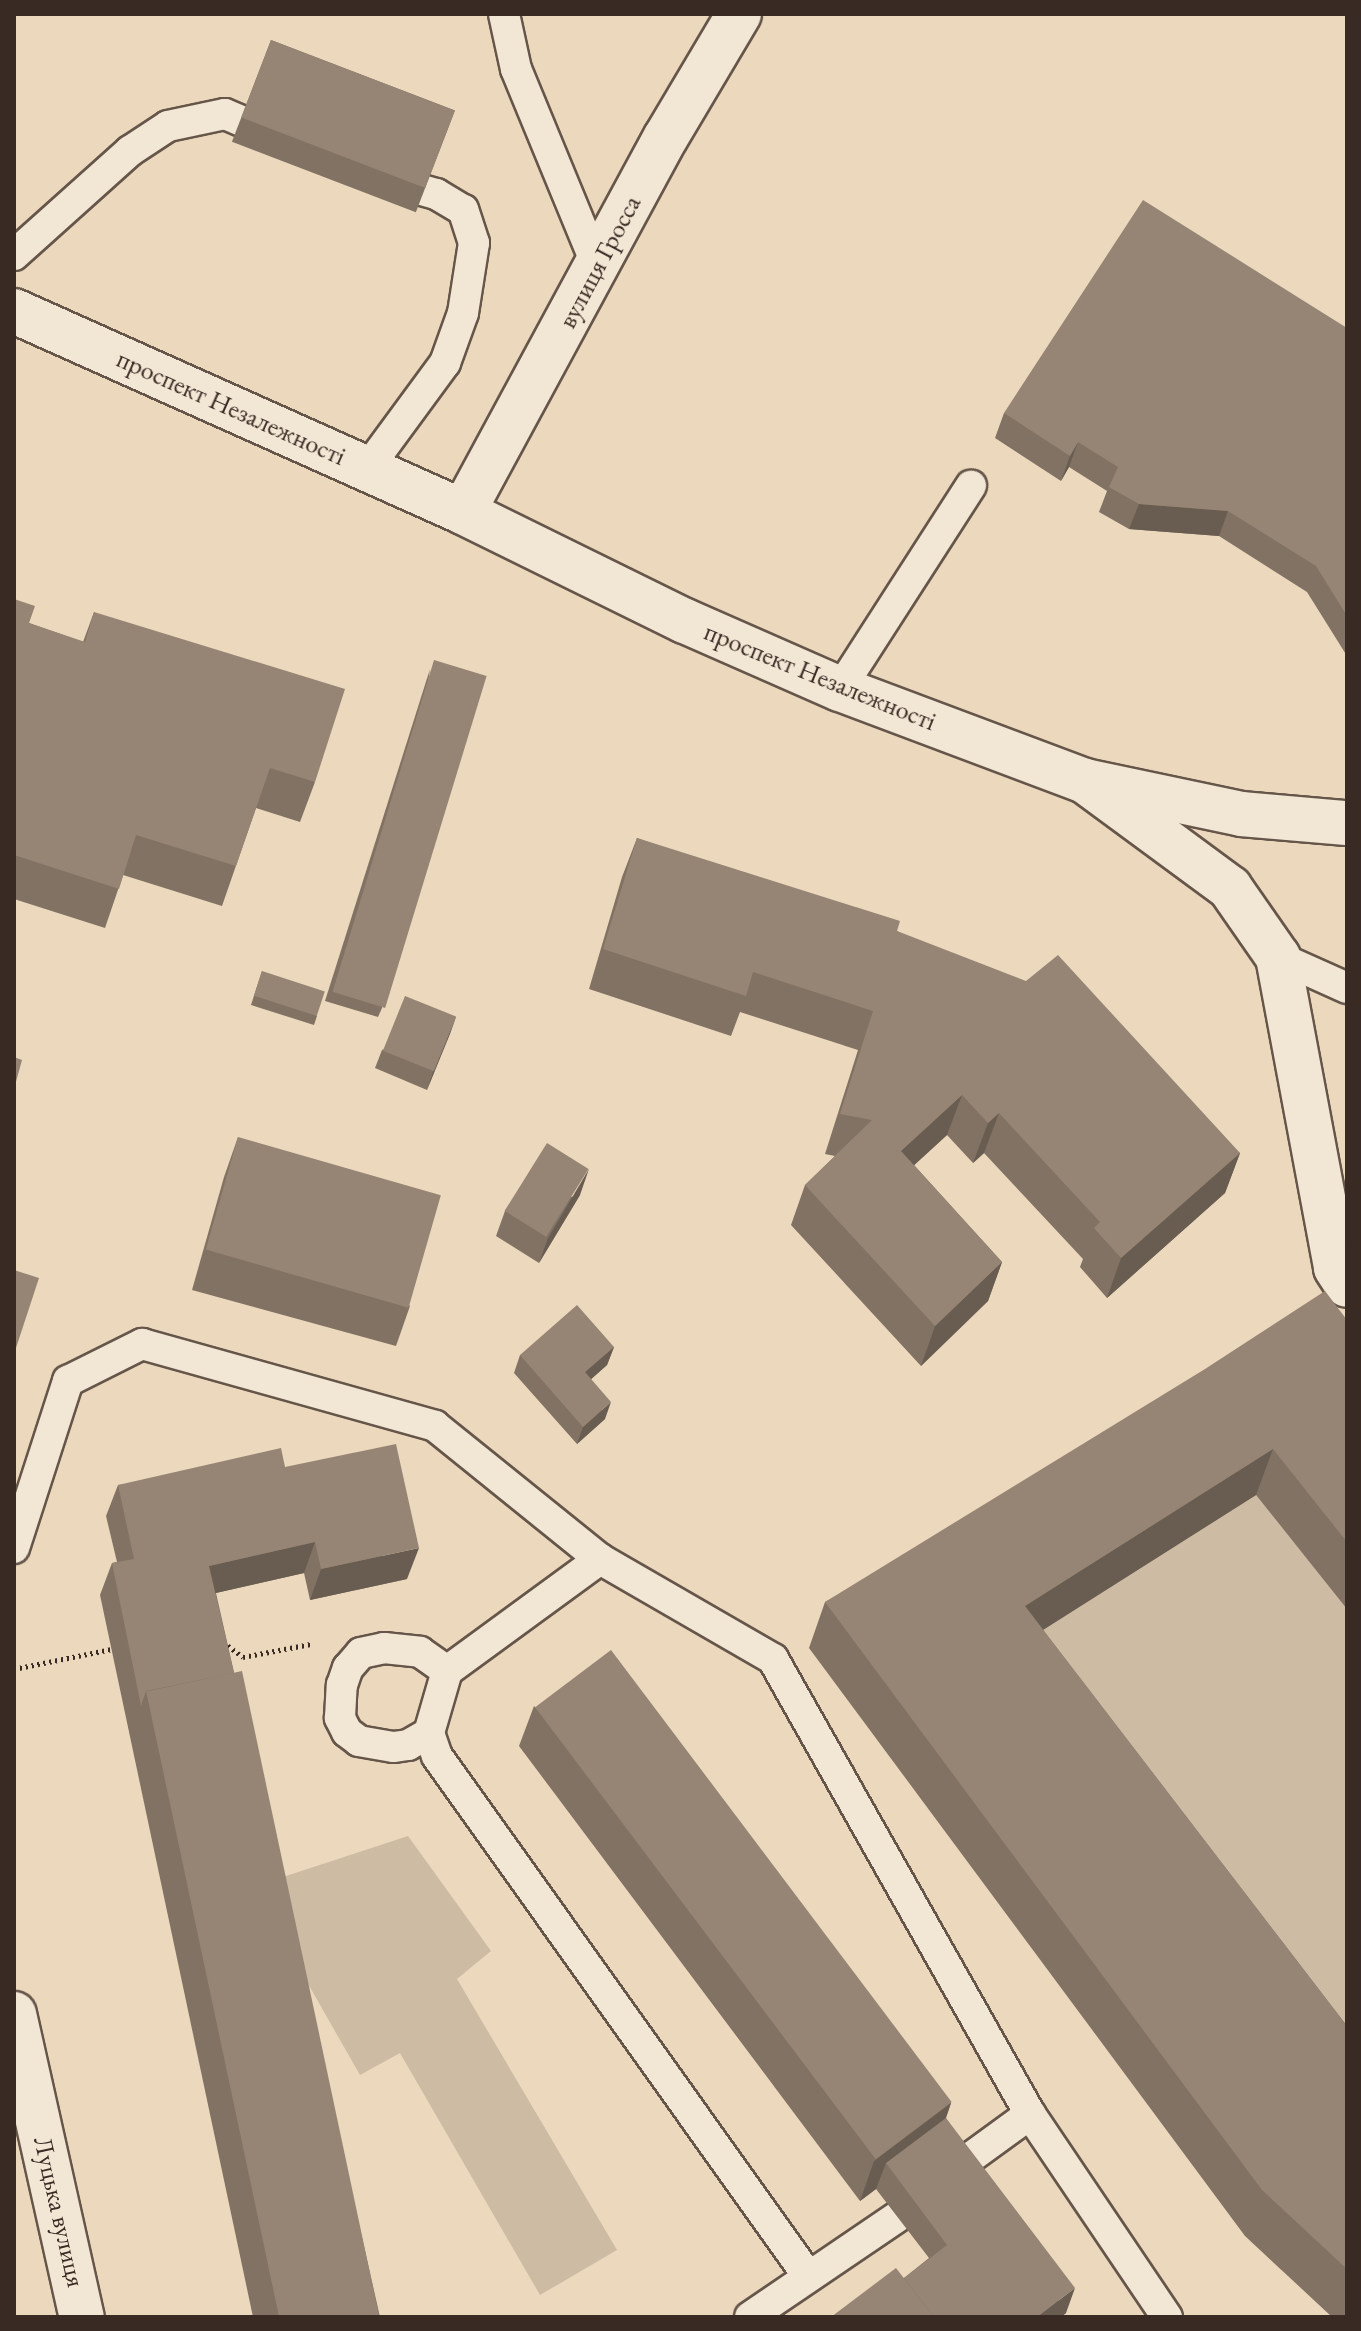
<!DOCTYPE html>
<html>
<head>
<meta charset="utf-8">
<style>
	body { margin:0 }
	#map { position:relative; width:1361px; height:2331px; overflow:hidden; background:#ebd8bd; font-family:"EB Garamond",serif }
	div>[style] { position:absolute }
	.green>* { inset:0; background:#cdbba3 }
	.path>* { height:5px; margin-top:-2.5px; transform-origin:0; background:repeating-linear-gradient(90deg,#392b24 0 2px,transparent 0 6px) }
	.roads { filter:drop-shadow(2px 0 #66564a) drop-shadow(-2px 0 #66564a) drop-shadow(0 2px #66564a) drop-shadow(0 -2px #66564a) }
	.service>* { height:30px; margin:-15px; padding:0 15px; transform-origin:15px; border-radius:15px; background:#f2e6d4 }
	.minor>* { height:44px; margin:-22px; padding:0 22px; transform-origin:22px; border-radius:22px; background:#f2e6d4 }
	.tertiary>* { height:44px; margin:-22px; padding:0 22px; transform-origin:22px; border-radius:22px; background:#f2e6d4 }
	.wall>* { inset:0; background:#817264; transform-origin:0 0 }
	.shaded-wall>* { inset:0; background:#695d51 }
	.building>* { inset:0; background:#968574; transform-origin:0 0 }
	span { translate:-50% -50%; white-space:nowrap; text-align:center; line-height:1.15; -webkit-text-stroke:8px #f2e6d4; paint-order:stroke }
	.street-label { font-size:26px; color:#392b24 }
	.frame { position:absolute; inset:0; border:16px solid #392b24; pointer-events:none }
</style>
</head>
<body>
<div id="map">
	<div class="green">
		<div style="clip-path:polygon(1256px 1495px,1347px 1608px,1347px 2094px,1008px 1652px)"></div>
		<div style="clip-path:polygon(408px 1836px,491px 1951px,457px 1979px,617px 2250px,540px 2295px,400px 2053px,360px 2075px,291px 1954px,277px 1879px)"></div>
	</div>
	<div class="path">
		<div style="left:223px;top:1642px;width:25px;rotate:37deg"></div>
		<div style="left:243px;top:1657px;width:69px;rotate:-10.8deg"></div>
		<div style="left:14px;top:1669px;width:100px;rotate:-11.5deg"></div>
	</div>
	<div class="roads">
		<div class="service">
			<div style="left:504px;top:14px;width:56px;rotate:77.7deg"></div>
			<div style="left:516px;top:69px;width:213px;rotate:67.6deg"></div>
			<div style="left:14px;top:255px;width:156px;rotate:-41.9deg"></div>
			<div style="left:130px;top:151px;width:45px;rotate:-33.3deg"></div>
			<div style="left:168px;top:126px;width:58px;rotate:-11.9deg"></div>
			<div style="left:225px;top:114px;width:59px;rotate:23.1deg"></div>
			<div style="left:367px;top:469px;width:132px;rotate:-53.7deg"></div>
			<div style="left:445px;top:363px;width:53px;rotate:-70.2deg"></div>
			<div style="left:463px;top:313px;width:71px;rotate:-81.1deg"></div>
			<div style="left:474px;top:243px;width:35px;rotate:-108deg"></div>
			<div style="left:463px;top:210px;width:31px;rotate:-149deg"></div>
			<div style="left:436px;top:194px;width:52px;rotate:-164.4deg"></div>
			<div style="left:840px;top:689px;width:242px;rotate:-57.2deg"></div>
			<div style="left:1278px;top:957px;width:76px;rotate:24.2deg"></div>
			<div style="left:14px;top:1548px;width:176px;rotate:-72.1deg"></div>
			<div style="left:68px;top:1381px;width:83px;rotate:-26.6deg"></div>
			<div style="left:142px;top:1344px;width:304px;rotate:15.6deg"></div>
			<div style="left:435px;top:1426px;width:212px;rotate:38.9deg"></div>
			<div style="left:600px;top:1559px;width:200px;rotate:30deg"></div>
			<div style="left:773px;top:1659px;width:523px;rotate:60.54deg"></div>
			<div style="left:1030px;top:2114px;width:245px;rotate:56deg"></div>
			<div style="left:447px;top:1671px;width:190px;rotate:-36.2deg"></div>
			<div style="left:429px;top:1733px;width:24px;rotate:150deg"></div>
			<div style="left:408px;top:1745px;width:15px;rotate:172deg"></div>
			<div style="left:393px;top:1747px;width:35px;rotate:-170deg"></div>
			<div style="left:359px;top:1741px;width:15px;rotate:-143deg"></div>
			<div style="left:347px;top:1732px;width:16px;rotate:-117deg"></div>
			<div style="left:340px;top:1718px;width:33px;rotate:-87deg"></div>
			<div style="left:342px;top:1685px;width:18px;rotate:-71deg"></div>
			<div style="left:348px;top:1668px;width:20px;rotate:-49deg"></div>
			<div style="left:361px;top:1653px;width:24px;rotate:-12deg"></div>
			<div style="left:384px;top:1648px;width:36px;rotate:6deg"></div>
			<div style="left:420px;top:1652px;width:33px;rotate:35deg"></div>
			<div style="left:447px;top:1671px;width:65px;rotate:106.2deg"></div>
			<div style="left:429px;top:1733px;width:24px;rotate:71deg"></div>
			<div style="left:437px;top:1756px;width:639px;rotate:54.49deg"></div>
			<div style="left:956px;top:2168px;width:92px;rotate:-36.1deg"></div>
			<div style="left:750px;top:2317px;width:178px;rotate:-34.2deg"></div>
		</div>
		<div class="minor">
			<div style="left:463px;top:512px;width:426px;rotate:-61.6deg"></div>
			<div style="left:666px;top:137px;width:143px;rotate:-59.3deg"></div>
			<div style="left:1085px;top:781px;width:180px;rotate:36.4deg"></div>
			<div style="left:1230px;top:888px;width:84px;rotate:55.2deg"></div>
			<div style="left:1278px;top:957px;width:316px;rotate:79.4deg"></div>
			<div style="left:1336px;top:1268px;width:20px;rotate:57deg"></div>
			<div style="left:14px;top:2014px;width:311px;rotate:77.4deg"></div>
		</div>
		<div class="tertiary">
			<div style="left:14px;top:311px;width:492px;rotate:24.1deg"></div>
			<div style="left:463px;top:512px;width:247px;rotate:26.2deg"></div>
			<div style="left:685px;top:621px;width:169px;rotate:23.7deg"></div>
			<div style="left:840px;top:689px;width:262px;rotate:20.6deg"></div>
			<div style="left:1085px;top:781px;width:159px;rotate:11.9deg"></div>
			<div style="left:1241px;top:814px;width:106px;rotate:4.9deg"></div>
		</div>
	</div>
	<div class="wall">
		<div style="left:271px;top:40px;width:197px;height:109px;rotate:21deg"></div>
		<div style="clip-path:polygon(1347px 328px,1347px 656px,1307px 592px,1219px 536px,1129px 529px,1099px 512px,1107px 491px,1069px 467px,1061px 481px,995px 438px,1004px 413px)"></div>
		<div style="clip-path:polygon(14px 599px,29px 623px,83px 642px,94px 612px,315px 782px,300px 822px,256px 808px,222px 906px,123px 875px,105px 928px,14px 899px)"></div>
		<div style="clip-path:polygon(430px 669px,382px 1008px,378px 1017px,325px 1001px)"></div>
		<div style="clip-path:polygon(637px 838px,897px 931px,1240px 1153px,1225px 1193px,1107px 1298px,1080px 1267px,1083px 1259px,984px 1153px,973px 1163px,947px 1135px,914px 1165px,1002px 1262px,988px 1301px,921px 1366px,791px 1225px,805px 1185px,835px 1156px,825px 1154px,858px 1050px,740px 1012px,731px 1036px,589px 989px,622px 877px)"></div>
		<div style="clip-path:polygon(262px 971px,317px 1016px,314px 1025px,251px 1005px)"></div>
		<div style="clip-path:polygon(456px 1017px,427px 1090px,375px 1068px,382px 1050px)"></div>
		<div style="clip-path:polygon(238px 1137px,410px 1306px,396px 1346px,192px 1290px,224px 1177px)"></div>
		<div style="clip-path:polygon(580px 1195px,539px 1263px,496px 1236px,505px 1211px)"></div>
		<div style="clip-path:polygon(1347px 1320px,1347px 1609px,1256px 1495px,1043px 1630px,1347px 2026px,1347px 2317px,1332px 2317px,1245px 2236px,809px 1648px,825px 1602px)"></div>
		<div style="clip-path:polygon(614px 1347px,607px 1365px,591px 1379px,605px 1419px,577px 1444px,514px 1373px,520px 1355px)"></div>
		<div style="clip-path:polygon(285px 1467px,407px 1579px,310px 1600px,304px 1573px,216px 1593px,380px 2317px,253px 2317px,100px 1595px,112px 1563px,117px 1562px,106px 1516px,118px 1485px)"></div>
		<div style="clip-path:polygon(534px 1706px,951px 2103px,946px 2118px,1066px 2313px,1061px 2317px,831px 2317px,904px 2278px,929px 2258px,876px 2189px,860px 2201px,519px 1746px)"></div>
	</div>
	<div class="shaded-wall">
		<div style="clip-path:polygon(1078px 442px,1069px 467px,1061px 481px,1070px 456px)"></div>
		<div style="clip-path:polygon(1139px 504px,1228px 511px,1219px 536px,1129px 529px)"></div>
		<div style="clip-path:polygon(456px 1017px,450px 1034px,427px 1090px,433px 1072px)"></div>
		<div style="clip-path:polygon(962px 1095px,947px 1135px,886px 1191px,901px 1151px)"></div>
		<div style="clip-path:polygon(999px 1113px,984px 1153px,973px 1163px,988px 1123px)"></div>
		<div style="clip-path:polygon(1240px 1153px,1225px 1193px,1107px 1298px,1121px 1258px)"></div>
		<div style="clip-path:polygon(589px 1169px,580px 1195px,539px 1263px,548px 1238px)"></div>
		<div style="clip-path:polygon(1002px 1262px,988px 1301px,921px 1366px,935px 1326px)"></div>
		<div style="clip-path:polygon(614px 1347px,607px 1365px,579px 1390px,585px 1372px)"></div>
		<div style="clip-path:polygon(611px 1402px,605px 1419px,577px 1444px,583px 1427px)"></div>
		<div style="clip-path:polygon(1273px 1449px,1256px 1495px,1008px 1652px,1025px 1606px)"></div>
		<div style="clip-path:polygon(315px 1542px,304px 1573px,198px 1597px,209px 1566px)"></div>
		<div style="clip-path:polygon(419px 1548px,407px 1579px,310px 1600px,321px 1569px)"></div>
		<div style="clip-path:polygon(951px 2103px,937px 2143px,886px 2163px,876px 2189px,860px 2201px,874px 2161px)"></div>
		<div style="clip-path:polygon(1075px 2288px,1066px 2313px,1061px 2317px,1037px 2317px)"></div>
	</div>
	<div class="building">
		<div style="left:271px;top:40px;width:197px;height:83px;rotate:21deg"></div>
		<div style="clip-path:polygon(1143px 200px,1347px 328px,1347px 616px,1316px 566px,1228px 511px,1139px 504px,1109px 487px,1118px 467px,1078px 442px,1070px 456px,1004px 413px)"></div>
		<div style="clip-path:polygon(14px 599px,35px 606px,29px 623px,85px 642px,94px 612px,345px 689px,315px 782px,270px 768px,236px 866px,136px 835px,119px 889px,14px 855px)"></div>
		<div style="left:434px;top:660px;width:55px;height:347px;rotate:17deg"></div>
		<div style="clip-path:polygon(637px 838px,900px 921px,897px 931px,1026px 981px,1058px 955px,1240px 1153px,1121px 1258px,1094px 1228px,1100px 1222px,999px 1113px,988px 1123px,962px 1095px,901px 1151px,1002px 1262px,935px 1326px,805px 1185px,872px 1120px,840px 1114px,873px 1011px,753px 972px,746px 996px,603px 949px)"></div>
		<div style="left:262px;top:971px;width:66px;height:26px;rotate:18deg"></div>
		<div style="left:405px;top:996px;width:55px;height:59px;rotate:22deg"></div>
		<div style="clip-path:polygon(14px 1057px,22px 1060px,14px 1089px)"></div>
		<div style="left:238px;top:1137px;width:211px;height:117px;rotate:16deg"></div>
		<div style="left:547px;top:1143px;width:49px;height:80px;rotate:32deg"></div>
		<div style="clip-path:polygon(14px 1270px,39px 1278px,14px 1354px)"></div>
		<div style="clip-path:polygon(1325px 1291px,1347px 1320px,1347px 1542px,1273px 1449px,1025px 1606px,1347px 2026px,1347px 2269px,1262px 2190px,825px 1602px,1205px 1369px)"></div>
		<div style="clip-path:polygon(577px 1305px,614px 1347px,585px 1372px,611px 1402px,583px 1427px,520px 1355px)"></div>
		<div style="clip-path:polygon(396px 1444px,419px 1548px,321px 1569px,315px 1542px,209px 1566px,234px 1673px,146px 1691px,141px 1706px,112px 1563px,134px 1559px,118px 1485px,281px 1448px,285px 1467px)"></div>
		<div style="left:611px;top:1650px;width:566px;height:95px;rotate:53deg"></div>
		<div style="left:242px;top:1671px;width:661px;height:98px;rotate:78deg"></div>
		<div style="clip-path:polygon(946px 2118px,1075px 2288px,1037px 2317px,934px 2317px,904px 2278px,947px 2245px,886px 2163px)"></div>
		<div style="clip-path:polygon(896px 2268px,934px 2317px,831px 2317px)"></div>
	</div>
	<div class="street-label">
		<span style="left:600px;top:262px;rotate:-62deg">вулиця Гросса</span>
		<span style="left:231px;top:408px;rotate:24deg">проспект Незалежності</span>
		<span style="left:820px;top:677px;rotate:22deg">проспект Незалежності</span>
		<span style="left:59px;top:2212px;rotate:77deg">Луцька вулиця</span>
	</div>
	<div class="frame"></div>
</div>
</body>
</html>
